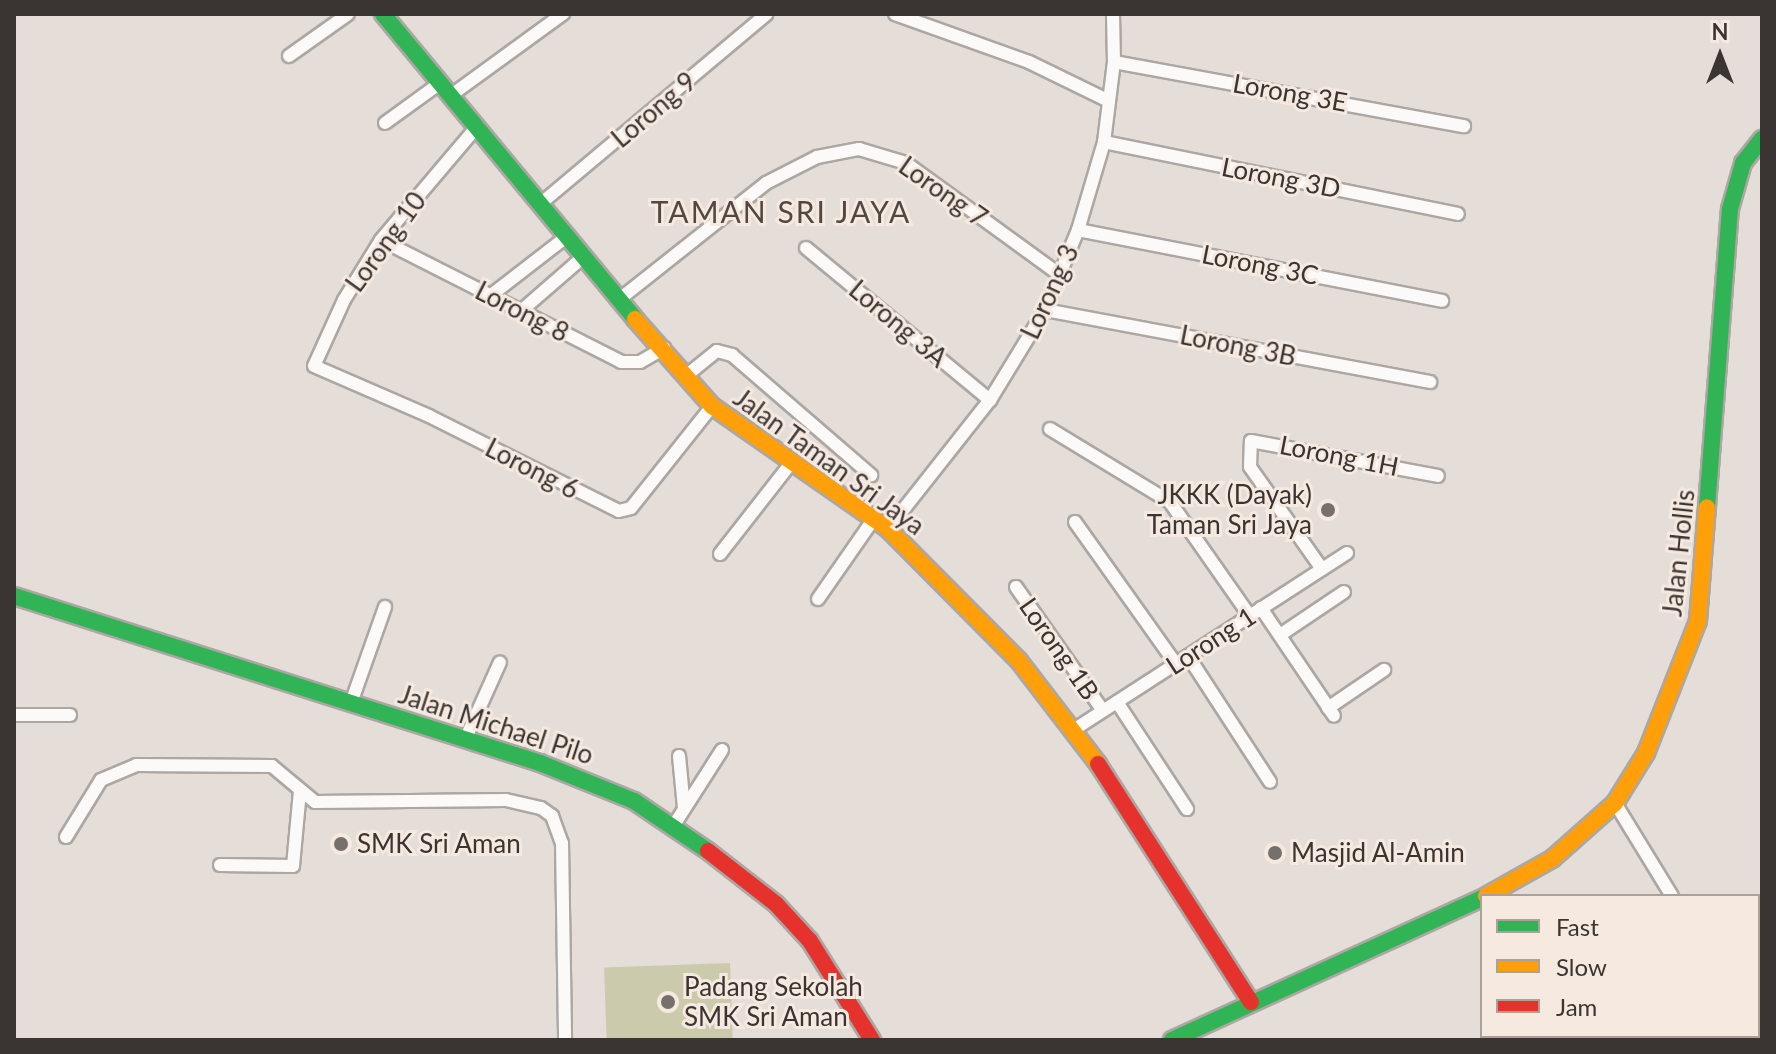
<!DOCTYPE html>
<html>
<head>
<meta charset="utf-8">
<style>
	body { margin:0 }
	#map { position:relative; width:1776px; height:1054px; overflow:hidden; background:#e4ddd8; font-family:Lato,sans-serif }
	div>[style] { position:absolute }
	.green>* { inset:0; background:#cbcaad; transform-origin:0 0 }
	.roads { filter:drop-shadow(2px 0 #aca7a3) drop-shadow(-2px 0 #aca7a3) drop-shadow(0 2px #aca7a3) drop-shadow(0 -2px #aca7a3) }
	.street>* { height:12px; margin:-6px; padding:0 6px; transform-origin:6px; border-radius:6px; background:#fbfaf9 }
	.fast>* { height:16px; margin:-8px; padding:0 8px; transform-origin:8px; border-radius:8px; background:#30b455 }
	.slow>* { height:16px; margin:-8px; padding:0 8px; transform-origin:8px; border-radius:8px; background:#ff9f0a }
	.jam>* { height:16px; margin:-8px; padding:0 8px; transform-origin:8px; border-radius:8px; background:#e5322d }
	.dots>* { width:22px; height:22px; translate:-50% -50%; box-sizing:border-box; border:4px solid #f6e9e0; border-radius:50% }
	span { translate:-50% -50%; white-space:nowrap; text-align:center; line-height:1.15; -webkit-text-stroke:6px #f6e9e0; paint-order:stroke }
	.street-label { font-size:26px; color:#3a3532 }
	.poi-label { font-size:26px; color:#3a3532 }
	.right { translate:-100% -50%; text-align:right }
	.left { translate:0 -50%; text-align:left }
	.quarter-label { font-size:30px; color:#524841; letter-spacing:2px }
	.frame { position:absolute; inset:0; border:16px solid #3a3532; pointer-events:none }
	.legend { position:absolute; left:1480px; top:894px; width:280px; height:144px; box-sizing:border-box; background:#f6e9e0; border:2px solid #aba19a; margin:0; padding:10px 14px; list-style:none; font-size:24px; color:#3a3532 }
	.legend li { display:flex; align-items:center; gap:16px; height:40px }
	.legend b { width:40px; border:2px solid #aba19a }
	.north { position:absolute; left:1680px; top:16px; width:80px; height:80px; -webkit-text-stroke:6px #f6e9e0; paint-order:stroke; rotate:0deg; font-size:22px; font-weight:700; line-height:32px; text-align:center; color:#3a3532 }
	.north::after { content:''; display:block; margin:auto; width:28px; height:36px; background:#3a3532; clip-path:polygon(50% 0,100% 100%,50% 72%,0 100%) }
</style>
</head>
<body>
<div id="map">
	<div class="green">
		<div style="left:730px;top:963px;width:77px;height:126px;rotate:88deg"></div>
	</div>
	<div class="roads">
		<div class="street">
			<div style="left:895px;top:14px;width:142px;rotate:19.7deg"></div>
			<div style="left:1029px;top:62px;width:89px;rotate:26deg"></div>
			<div style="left:289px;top:56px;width:72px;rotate:-35.4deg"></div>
			<div style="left:1114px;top:62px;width:356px;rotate:10.4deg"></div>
			<div style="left:450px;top:96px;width:140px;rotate:-36deg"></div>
			<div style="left:385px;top:123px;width:68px;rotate:-36deg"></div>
			<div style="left:475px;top:129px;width:145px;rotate:130.3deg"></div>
			<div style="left:381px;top:240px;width:70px;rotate:121.7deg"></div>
			<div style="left:344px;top:300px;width:72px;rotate:114.4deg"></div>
			<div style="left:314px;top:366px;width:125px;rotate:23.5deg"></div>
			<div style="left:429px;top:416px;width:212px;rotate:26.6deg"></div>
			<div style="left:619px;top:511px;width:12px;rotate:-14deg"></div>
			<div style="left:631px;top:508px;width:130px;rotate:-51.5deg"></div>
			<div style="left:1104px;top:142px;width:361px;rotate:11.5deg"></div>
			<div style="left:539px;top:205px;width:297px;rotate:-40deg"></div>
			<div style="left:1078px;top:230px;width:371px;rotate:11deg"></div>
			<div style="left:381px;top:240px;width:269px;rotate:26.9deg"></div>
			<div style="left:621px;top:362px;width:19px"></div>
			<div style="left:640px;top:362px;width:28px;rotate:-30deg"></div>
			<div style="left:806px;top:248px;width:239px;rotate:39.6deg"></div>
			<div style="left:490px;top:296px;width:96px;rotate:-37.8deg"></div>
			<div style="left:621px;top:298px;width:185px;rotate:-38.4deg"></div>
			<div style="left:766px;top:183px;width:57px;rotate:-27deg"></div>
			<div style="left:817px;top:157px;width:43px;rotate:-10.8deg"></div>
			<div style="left:859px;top:149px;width:49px;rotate:16.6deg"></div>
			<div style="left:906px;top:163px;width:189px;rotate:36deg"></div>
			<div style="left:1045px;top:310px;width:392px;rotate:10.6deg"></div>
			<div style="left:521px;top:311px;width:81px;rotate:-41deg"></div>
			<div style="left:687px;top:375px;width:38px;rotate:-39deg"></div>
			<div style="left:717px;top:351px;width:16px;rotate:15deg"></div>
			<div style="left:732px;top:355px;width:184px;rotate:40.8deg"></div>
			<div style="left:1050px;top:429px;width:140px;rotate:31.3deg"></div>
			<div style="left:1170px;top:502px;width:138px;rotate:55deg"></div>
			<div style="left:1075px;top:522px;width:174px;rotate:54.6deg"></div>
			<div style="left:888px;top:529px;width:164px;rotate:-51.7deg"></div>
			<div style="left:990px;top:400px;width:105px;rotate:-58.6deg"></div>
			<div style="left:1045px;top:310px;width:87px;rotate:-67.6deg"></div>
			<div style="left:1078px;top:230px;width:92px;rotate:-73.5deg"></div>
			<div style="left:1104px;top:142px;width:81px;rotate:-82.9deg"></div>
			<div style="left:1114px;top:62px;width:48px;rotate:-91.2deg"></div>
			<div style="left:720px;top:554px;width:115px;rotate:-52deg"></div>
			<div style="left:1322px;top:569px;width:125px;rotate:-125.2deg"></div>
			<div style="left:1250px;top:467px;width:26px;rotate:-88deg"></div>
			<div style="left:1251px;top:441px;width:190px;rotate:10.6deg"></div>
			<div style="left:1016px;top:587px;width:151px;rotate:54.9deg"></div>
			<div style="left:818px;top:599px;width:96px;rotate:-55.2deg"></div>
			<div style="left:1261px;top:608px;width:130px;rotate:55.9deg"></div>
			<div style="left:1280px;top:635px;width:77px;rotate:-33.9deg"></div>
			<div style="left:1188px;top:656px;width:150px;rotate:56.9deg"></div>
			<div style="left:1117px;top:702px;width:128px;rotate:56.8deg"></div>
			<div style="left:351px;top:703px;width:102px;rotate:-70.5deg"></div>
			<div style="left:1328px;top:708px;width:68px;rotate:-34.2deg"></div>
			<div style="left:14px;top:715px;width:56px"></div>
			<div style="left:1075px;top:729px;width:324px;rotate:-32.9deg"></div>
			<div style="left:465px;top:740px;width:85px;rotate:-65.8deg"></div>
			<div style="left:679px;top:756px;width:52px;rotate:84.5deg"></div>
			<div style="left:1615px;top:803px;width:109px;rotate:58.5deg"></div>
			<div style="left:674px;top:825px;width:89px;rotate:-57.4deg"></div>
			<div style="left:66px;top:837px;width:67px;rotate:-58.4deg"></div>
			<div style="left:101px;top:780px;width:38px;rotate:-23deg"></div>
			<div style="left:136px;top:765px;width:136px;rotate:0.4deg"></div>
			<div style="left:272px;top:766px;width:56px;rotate:39.9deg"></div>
			<div style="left:315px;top:802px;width:191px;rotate:-0.6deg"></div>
			<div style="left:506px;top:800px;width:36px;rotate:13deg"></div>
			<div style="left:541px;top:808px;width:14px;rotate:36deg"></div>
			<div style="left:552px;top:816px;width:29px;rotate:70deg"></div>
			<div style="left:562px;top:843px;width:197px;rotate:89.1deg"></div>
			<div style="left:220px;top:865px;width:73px;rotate:0.8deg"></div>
			<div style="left:293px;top:866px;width:75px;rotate:-84.7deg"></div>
			<div style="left:1758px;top:990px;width:6px;rotate:45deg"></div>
		</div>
		<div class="fast">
			<div style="left:383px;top:14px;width:396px;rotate:50.4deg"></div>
			<div style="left:1707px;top:507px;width:299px;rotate:-85.6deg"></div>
			<div style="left:1730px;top:209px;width:48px;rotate:-74.2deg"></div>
			<div style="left:1743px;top:163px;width:31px;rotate:-52deg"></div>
			<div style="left:14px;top:596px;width:552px;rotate:17.61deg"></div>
			<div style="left:540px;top:763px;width:101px;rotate:22deg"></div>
			<div style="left:634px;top:801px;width:89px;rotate:34deg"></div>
			<div style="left:1172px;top:1040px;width:341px;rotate:-24.6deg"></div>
		</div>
		<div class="slow">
			<div style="left:635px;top:319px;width:116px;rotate:48.5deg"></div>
			<div style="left:712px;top:406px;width:215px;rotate:34.9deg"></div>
			<div style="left:888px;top:529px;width:186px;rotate:45.2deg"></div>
			<div style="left:1019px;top:661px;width:130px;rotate:52.5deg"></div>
			<div style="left:1486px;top:896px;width:76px;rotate:-29.3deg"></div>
			<div style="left:1552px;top:859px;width:84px;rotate:-41.6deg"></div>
			<div style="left:1615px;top:803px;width:59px;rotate:-58.2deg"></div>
			<div style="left:1646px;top:753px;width:142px;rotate:-68.5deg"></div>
			<div style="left:1698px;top:621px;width:114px;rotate:-85.5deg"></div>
		</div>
		<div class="jam">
			<div style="left:1098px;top:764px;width:283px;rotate:57.3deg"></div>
			<div style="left:708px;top:851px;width:86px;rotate:37.9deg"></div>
			<div style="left:776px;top:904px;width:50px;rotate:47.4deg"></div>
			<div style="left:810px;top:941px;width:117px;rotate:57.9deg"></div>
		</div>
	</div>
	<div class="dots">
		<div style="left:1328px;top:510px;background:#76706c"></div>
		<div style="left:341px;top:844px;background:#76706c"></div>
		<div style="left:1275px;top:853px;background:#76706c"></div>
		<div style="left:668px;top:1002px;background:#76706c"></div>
	</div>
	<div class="street-label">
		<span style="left:1290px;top:93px;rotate:10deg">Lorong 3E</span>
		<span style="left:654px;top:110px;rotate:-40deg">Lorong 9</span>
		<span style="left:1281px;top:178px;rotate:11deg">Lorong 3D</span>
		<span style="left:943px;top:192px;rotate:35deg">Lorong 7</span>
		<span style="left:386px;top:242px;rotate:-54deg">Lorong 10</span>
		<span style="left:1260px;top:265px;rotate:11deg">Lorong 3C</span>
		<span style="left:1050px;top:292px;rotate:-65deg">Lorong 3</span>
		<span style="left:522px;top:312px;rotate:27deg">Lorong 8</span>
		<span style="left:898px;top:324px;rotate:40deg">Lorong 3A</span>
		<span style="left:1238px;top:346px;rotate:11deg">Lorong 3B</span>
		<span style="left:1339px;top:456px;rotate:11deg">Lorong 1H</span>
		<span style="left:829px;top:462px;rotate:36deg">Jalan Taman Sri Jaya</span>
		<span style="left:532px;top:469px;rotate:27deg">Lorong 6</span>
		<span style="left:1679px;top:553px;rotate:-84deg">Jalan Hollis</span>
		<span style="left:1211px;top:641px;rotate:-33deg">Lorong 1</span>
		<span style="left:1059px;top:649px;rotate:55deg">Lorong 1B</span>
		<span style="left:496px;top:725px;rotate:18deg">Jalan Michael Pilo</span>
	</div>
	<div class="poi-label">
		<span class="right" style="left:1312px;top:510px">JKKK (Dayak)<br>Taman Sri Jaya</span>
		<span class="left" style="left:357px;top:844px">SMK Sri Aman</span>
		<span class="left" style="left:1291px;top:853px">Masjid Al-Amin</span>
		<span class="left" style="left:684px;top:1002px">Padang Sekolah<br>SMK Sri Aman</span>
	</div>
	<div class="quarter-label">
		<span style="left:781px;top:211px">TAMAN SRI JAYA</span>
	</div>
	<div class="frame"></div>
	<ul class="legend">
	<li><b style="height:10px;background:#30b455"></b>Fast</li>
	<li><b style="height:10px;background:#ff9f0a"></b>Slow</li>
	<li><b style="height:10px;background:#e5322d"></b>Jam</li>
	</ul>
	<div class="north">N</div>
</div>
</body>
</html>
